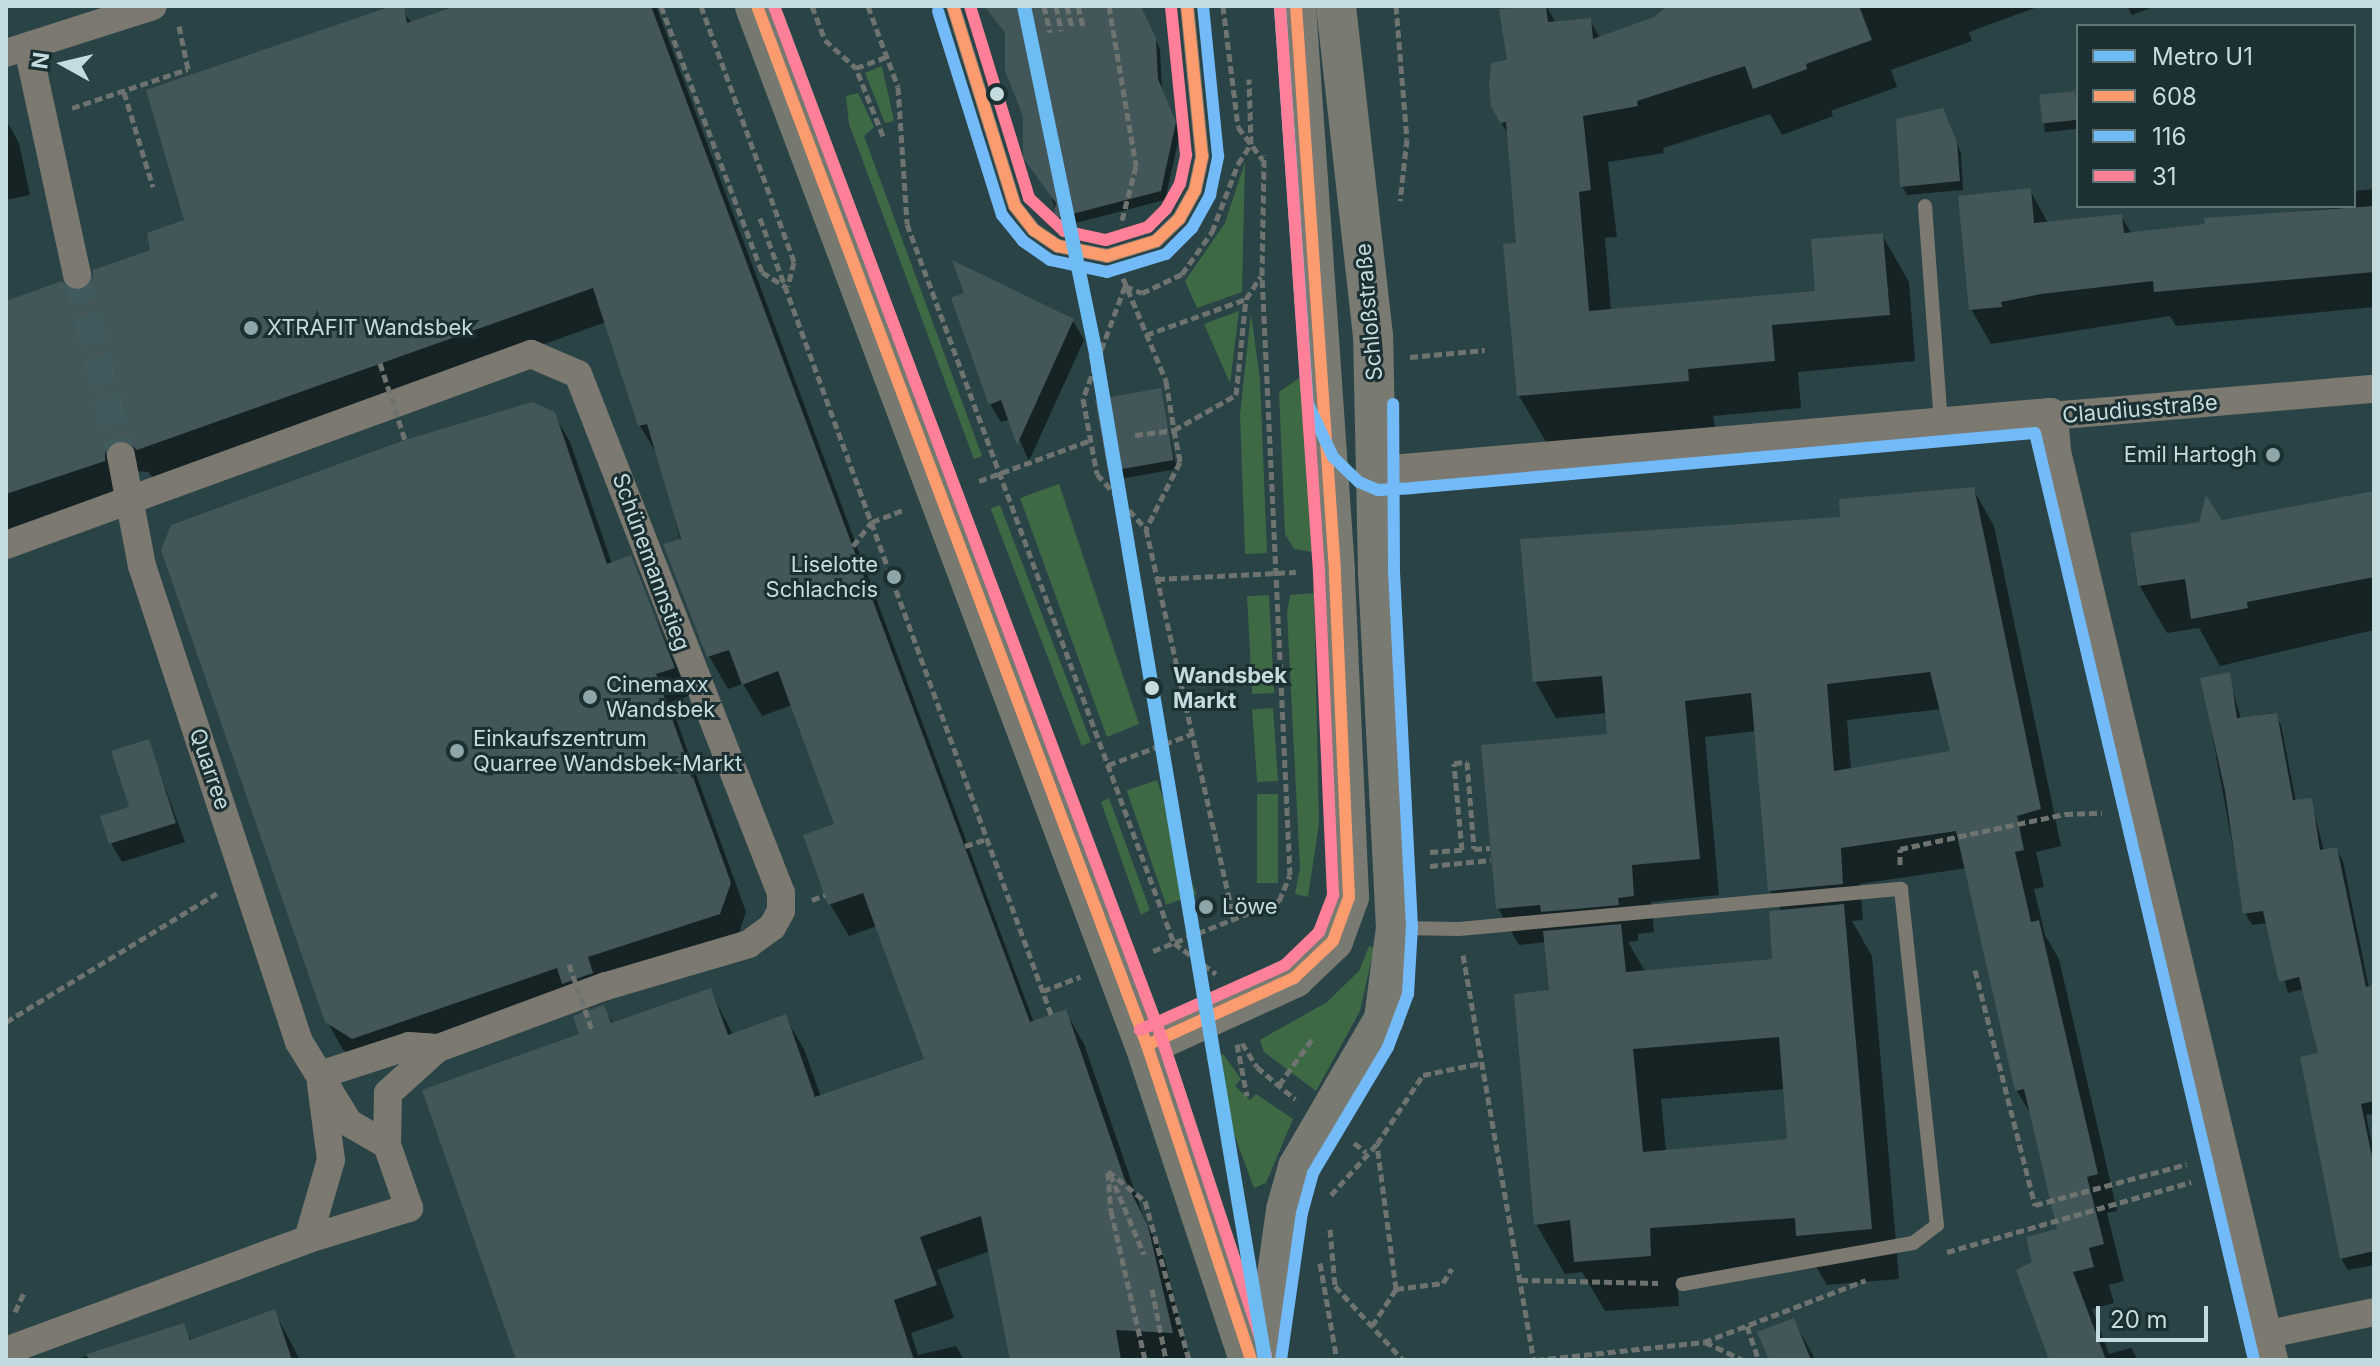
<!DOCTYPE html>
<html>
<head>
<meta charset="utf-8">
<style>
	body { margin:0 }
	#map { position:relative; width:2380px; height:1366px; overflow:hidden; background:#2a4346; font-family:Inter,sans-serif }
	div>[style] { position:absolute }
	.green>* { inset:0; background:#3e6945; transform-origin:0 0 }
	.shadow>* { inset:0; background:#0007; transform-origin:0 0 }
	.building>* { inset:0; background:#43565a; transform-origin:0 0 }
	.minor-tunnel>* { height:28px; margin-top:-14px; transform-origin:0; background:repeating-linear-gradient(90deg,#415a5d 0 28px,transparent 0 42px) }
	.path>* { height:5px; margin-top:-2.5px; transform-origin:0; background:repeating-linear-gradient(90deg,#6e7370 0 8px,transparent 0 12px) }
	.service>* { height:14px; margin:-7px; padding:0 7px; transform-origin:7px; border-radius:7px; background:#7b7970 }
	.minor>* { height:28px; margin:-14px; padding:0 14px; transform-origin:14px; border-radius:14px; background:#7b7970 }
	.tertiary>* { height:36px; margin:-18px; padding:0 18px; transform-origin:18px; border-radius:18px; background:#7b7970 }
	.secondary>* { height:40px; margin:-20px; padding:0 20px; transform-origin:20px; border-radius:20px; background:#797b72 }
	.primary>* { height:44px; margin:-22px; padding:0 22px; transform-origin:22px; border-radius:22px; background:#757970 }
	.path-bridge>* { height:5px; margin-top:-2.5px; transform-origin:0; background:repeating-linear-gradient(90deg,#6e7370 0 8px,transparent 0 12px) }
	.bus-1>* { height:12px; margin:-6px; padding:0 6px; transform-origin:6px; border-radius:6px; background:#fc9b6d }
	.bus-2>* { height:12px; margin:-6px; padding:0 6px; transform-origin:6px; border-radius:6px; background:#73baf8 }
	.bus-3>* { height:12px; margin:-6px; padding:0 6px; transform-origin:6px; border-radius:6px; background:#ff8098 }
	.metro-1>* { height:14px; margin:-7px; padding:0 7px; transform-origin:7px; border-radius:7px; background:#6dbcf4 }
	.dots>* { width:22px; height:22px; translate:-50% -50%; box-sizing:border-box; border:4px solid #1c2f32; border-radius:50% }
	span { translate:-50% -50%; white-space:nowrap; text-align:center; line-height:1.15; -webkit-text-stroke:6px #1c2f32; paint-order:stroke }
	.street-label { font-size:22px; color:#c4dcdf }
	.poi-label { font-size:22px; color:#c4dcdf }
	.left { translate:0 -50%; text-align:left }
	.right { translate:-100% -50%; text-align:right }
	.stop-label { font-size:22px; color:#c4dcdf; font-weight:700 }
	.frame { position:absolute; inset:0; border:8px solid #c4dcdf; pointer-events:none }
	.legend { position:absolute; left:2076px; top:24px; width:280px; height:184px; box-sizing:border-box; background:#1c2f32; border:2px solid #5f7477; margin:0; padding:10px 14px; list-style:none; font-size:24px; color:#c4dcdf }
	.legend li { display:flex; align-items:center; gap:16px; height:40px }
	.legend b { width:40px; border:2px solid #5f7477 }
	.north { position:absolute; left:24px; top:24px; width:80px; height:80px; -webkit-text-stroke:6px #1c2f32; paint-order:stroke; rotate:278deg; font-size:22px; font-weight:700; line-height:32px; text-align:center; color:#c4dcdf }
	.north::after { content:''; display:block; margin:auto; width:28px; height:36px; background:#c4dcdf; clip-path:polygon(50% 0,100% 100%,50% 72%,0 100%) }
	.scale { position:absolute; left:2096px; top:1306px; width:112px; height:36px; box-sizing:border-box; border:4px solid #c4dcdf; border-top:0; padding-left:10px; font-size:24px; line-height:28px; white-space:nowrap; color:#c4dcdf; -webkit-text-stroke:6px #1c2f32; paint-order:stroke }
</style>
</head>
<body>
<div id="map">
	<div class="green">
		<div style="clip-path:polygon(882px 66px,894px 121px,885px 123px,865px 73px)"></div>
		<div style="clip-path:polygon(858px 93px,874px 127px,864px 136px,982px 456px,974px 459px,849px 124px,846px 96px)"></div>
		<div style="clip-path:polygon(1245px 162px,1242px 292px,1197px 308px,1185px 281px,1225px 223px)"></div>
		<div style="clip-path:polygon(1239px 311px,1230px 383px,1204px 324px)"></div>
		<div style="clip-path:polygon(1251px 314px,1260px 380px,1267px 553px,1245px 554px,1240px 414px)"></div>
		<div style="clip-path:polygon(1302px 376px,1312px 552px,1294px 549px,1285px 534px,1279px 392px)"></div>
		<div style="clip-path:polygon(1059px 484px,1139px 724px,1107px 737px,1020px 498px)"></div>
		<div style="left:1000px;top:505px;width:254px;height:10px;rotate:69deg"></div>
		<div style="clip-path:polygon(1314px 593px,1319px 823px,1308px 897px,1295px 894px,1300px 868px,1287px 613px,1290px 595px)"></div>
		<div style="left:1269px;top:595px;width:98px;height:22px;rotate:87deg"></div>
		<div style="left:1273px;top:708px;width:73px;height:21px;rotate:86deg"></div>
		<div style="left:1157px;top:780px;width:121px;height:32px;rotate:71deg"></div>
		<div style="left:1257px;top:794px;width:21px;height:89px"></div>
		<div style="clip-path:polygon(1109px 798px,1150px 910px,1141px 915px,1101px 802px)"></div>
		<div style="clip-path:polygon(1369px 946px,1374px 948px,1360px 1011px,1316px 1091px,1264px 1052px,1260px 1040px,1327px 1002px,1359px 971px)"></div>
		<div style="clip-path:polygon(1223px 1054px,1241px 1079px,1235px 1086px,1250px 1100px,1256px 1094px,1293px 1119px,1266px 1183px,1254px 1188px,1206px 1058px)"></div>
	</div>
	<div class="shadow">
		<div style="clip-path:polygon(398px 6px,412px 23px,477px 6px,656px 6px,1034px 1023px,1065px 1011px,1084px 1044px,1143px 1215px,1165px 1260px,1189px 1360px,1012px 1360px,990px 1251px,937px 1270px,954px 1318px,911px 1333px,918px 1355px,956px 1346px,964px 1360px,518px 1360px,581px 1035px,603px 1007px,613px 1024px,710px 990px,733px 1035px,785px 1017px,804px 1049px,821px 1097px,926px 1060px,877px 926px,849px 936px,830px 904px,806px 836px,836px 825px,792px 705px,762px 716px,743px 684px,728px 689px,709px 656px,660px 459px,640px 426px,606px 322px,157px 482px,148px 472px,136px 471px,122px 493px,6px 533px,6px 304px,82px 293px,152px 251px)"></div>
		<div style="clip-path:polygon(984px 6px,1141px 6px,1160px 49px,1162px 90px,1180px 133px,1165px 200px,1060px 227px,1007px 35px)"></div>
		<div style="clip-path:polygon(1526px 6px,1546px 6px,1556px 23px,1590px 20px,1600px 38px,1655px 19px,1670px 6px,2040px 6px,1969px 32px,1972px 41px,1891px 70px,1897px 87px,1831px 111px,1833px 116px,1782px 135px,1770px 114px,1663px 148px,1664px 153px,1608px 162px,1617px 237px,1605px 238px,1611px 311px,1817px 292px,1882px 235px,1909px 282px,1915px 361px,1798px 372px,1801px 408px,1713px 416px,1715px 427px,1546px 442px,1519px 396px,1518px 245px,1509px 136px,1501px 122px,1509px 61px,1501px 11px)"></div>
		<div style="clip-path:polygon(2127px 6px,2156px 6px,2132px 15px)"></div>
		<div style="left:2074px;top:93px;width:36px;height:33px;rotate:84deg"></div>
		<div style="clip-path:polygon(6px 120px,19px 143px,30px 195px,6px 200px,6px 208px)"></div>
		<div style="clip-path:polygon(1947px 120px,1961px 153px,1963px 190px,1907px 195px,1902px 186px)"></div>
		<div style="clip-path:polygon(2374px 189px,2374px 307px,2176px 326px,2170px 316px,1991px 344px,1971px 309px,2030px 190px,2048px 223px,2121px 216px,2132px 234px,2207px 226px,2207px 220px,2355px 206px,2354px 191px)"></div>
		<div style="clip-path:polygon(1073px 321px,1084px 340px,1029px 461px,1010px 419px,1001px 422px,990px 404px)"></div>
		<div style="clip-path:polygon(1160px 390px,1177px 469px,1114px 480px,1109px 471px)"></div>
		<div style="clip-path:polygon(553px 413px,570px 442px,612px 564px,630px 558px,689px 696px,670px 702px,746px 912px,736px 942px,602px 985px,608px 1001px,580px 1011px,571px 996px,369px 1066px,343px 1050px,327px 1021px)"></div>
		<div style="clip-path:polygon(evenodd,1973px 489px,1994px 526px,2061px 846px,2036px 852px,2044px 887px,2034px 889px,2045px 935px,2059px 959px,2117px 1211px,2107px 1213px,2124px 1281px,2109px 1285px,2114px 1303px,2092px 1309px,2109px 1354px,2131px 1348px,2138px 1360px,2051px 1360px,2035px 1263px,2059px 1231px,2033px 1118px,2017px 1091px,1967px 868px,1860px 884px,1863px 920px,1852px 921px,1872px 956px,1899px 1279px,1827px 1285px,1817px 1268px,1677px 1278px,1679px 1306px,1605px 1311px,1582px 1272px,1565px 1274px,1536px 1224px,1551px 991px,1546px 942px,1519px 945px,1498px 908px,1609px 735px,1607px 713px,1556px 718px,1535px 681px,1842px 519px,1973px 489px,1941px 709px,1952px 753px,1851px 770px,1847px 720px,1941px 709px,1973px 489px,1756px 731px,1770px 890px,1782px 912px,1774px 961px,1646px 973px,1628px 942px,1638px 941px,1638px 934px,1654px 932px,1651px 902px,1719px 895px,1705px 737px,1756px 731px,1973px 489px,1785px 1089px,1789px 1141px,1666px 1152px,1661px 1099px,1785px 1089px)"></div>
		<div style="clip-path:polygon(2374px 493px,2374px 630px,2220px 666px,2199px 628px,2167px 633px,2139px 585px,2221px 522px)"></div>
		<div style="clip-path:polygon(2228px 674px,2241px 719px,2274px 713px,2281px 725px,2296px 802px,2311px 800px,2324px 851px,2336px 849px,2343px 861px,2369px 988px,2374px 988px,2374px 1114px,2366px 1115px,2374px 1153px,2374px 1265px,2348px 1270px,2341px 1258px,2320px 1055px,2304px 989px,2288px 993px,2268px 923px,2252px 925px,2245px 913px,2202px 679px)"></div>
		<div style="clip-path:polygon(148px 741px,185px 842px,122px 862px,111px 843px,131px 808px)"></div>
		<div style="clip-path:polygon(274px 1311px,300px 1360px,74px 1360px,183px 1325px,192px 1341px)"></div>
		<div style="clip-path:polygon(1793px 1320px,1814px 1357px,1815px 1360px,1771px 1360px)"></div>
	</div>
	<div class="building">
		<div style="clip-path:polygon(392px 6px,404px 6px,407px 23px,456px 6px,651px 6px,1030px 1022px,1066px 1009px,1125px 1180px,1148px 1226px,1173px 1333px,1116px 1330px,1121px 1360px,1010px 1360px,981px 1216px,920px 1237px,937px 1285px,894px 1300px,914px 1360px,516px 1360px,422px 1090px,579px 1034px,573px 1016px,604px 1005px,611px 1023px,711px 988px,728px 1035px,786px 1014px,815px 1097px,924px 1059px,863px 893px,828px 905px,803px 835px,834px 824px,778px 671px,742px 685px,729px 650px,707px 657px,663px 544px,681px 539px,647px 424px,638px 426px,593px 288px,137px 450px,127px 440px,117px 440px,105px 450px,105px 461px,6px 494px,6px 301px,62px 281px,71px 291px,81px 291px,93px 281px,93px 270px,150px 250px,147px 233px,184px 220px,146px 90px)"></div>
		<div style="clip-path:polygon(984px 6px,1141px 6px,1156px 38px,1158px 79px,1176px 122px,1161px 191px,1053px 219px,1056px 203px,1023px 158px,1023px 116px,1005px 71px,1005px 33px)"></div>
		<div style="clip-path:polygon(1546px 6px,1548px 22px,1591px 18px,1593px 39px,1654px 17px,1667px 6px,1859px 6px,1872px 40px,1806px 64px,1807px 69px,1753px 89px,1745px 66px,1637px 101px,1638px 106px,1583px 116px,1591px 190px,1579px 192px,1589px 311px,1815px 291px,1811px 239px,1883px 233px,1890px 315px,1772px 325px,1775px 361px,1688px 369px,1689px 381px,1517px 396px,1503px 244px,1516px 243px,1506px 122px,1500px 123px,1491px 106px,1489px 85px,1491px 63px,1507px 60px,1499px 9px)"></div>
		<div style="left:2075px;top:91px;width:29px;height:36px;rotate:84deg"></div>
		<div style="clip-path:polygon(1943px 108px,1957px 142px,1960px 181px,1900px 187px,1896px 119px)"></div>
		<div style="clip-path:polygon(2031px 188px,2034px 223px,2122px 214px,2124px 233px,2205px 224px,2204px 218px,2374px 206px,2374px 272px,2154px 292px,2153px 281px,2041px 294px,2001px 302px,2002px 307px,1969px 310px,1958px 196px)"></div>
		<div style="clip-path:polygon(952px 260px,1074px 319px,1017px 445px,1001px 400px,989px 405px,951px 298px,964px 293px)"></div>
		<div style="left:1161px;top:388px;width:73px;height:67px;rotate:80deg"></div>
		<div style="clip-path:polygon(532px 402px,555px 412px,607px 564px,631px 555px,675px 668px,656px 674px,731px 883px,720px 914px,588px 957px,593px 973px,562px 984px,557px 968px,352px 1039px,325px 1022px,161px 550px,171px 525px,405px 440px)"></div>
		<div style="clip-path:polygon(evenodd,1974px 487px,2041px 809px,2017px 816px,2024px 850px,2015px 852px,2031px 922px,2039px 920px,2098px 1174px,2087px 1177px,2104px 1244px,2089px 1248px,2094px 1267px,2073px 1272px,2106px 1360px,2049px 1360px,2016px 1270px,2032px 1262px,2026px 1237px,2057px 1229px,2024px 1089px,2015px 1091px,1956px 831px,1841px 848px,1843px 884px,1768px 891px,1751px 693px,1685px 701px,1700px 859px,1632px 865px,1634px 896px,1618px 898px,1619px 905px,1541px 912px,1540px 905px,1496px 909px,1481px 745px,1607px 734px,1602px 676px,1533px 682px,1520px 539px,1840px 517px,1839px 499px,1974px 487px,1930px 672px,1950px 751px,1834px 771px,1827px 684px,1930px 672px)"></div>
		<div style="clip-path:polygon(2374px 491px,2374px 577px,2247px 602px,2248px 608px,2191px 619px,2185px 579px,2138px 586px,2130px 533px,2199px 522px,2206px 495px,2222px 520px)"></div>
		<div style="clip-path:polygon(2230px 672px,2237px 718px,2277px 713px,2293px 800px,2312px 798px,2320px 850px,2337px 847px,2366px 987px,2374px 985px,2374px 1101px,2361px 1104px,2374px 1166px,2374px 1251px,2340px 1259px,2300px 1057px,2318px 1053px,2299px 977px,2279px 982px,2263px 911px,2243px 914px,2225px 791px,2200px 678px)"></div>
		<div style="clip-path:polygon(149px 739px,176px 823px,109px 844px,100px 816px,129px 807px,111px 751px)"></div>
		<div style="clip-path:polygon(evenodd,1844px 904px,1872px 1229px,1796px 1236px,1795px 1218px,1650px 1228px,1651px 1256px,1574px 1262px,1570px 1220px,1534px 1225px,1514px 994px,1549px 990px,1543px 931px,1621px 924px,1626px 972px,1772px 959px,1769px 911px,1844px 904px,1779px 1037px,1787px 1139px,1643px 1152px,1633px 1049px,1779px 1037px)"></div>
		<div style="clip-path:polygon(275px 1309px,292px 1360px,88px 1360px,87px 1354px,184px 1323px,190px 1340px)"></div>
		<div style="clip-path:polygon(1794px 1318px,1811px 1360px,1769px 1360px,1757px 1332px)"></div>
	</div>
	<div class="minor-tunnel">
		<div style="left:77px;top:275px;width:186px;rotate:76.3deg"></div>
	</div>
	<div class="path">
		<div style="left:661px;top:6px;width:285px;rotate:69.2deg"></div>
		<div style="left:762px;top:272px;width:28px;rotate:32deg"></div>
		<div style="left:701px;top:6px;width:272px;rotate:70deg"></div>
		<div style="left:794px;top:262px;width:25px;rotate:104deg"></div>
		<div style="left:812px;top:6px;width:36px;rotate:69deg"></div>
		<div style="left:825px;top:40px;width:42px;rotate:42.1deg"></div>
		<div style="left:868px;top:6px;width:86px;rotate:69.7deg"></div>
		<div style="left:898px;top:87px;width:137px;rotate:86.2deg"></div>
		<div style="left:907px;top:224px;width:767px;rotate:69.63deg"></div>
		<div style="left:1174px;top:943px;width:52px;rotate:36.4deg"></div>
		<div style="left:1044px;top:6px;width:27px;rotate:77deg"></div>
		<div style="left:1056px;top:6px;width:25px;rotate:78deg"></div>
		<div style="left:1067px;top:6px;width:23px;rotate:77deg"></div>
		<div style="left:1078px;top:6px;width:21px;rotate:76deg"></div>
		<div style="left:1109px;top:6px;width:162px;rotate:80.4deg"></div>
		<div style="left:1136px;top:166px;width:60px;rotate:104.5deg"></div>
		<div style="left:1223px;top:6px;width:122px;rotate:82.9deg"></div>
		<div style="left:1238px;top:127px;width:41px;rotate:52.9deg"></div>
		<div style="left:1396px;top:6px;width:133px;rotate:85.3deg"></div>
		<div style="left:1407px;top:139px;width:62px;rotate:96.4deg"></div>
		<div style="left:124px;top:92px;width:99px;rotate:73deg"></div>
		<div style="left:72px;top:108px;width:122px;rotate:-18.6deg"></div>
		<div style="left:188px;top:69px;width:44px;rotate:-101.8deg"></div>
		<div style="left:883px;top:136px;width:73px;rotate:-111.7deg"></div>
		<div style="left:856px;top:68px;width:33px;rotate:-20deg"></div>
		<div style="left:760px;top:218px;width:848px;rotate:69.92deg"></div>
		<div style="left:1123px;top:278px;width:112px;rotate:67.3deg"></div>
		<div style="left:1166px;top:381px;width:50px;rotate:80.7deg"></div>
		<div style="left:1174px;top:430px;width:33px;rotate:79deg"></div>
		<div style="left:1180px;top:462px;width:75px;rotate:116.9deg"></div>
		<div style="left:1146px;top:529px;width:401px;rotate:77.3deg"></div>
		<div style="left:1125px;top:286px;width:18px;rotate:22deg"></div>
		<div style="left:1142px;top:293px;width:44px;rotate:-25.4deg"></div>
		<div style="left:1182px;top:274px;width:52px;rotate:-54.5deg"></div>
		<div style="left:1212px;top:232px;width:73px;rotate:-69.1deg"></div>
		<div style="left:1238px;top:164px;width:24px;rotate:-57deg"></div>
		<div style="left:1251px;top:144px;width:65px;rotate:-91.8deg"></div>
		<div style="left:1125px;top:286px;width:121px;rotate:110.4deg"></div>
		<div style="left:1083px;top:399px;width:76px;rotate:79.4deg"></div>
		<div style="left:1097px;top:474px;width:74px;rotate:48.3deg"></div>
		<div style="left:1146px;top:335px;width:106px;rotate:-19.8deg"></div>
		<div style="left:1410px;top:357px;width:75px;rotate:-5.3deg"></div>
		<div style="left:1135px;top:435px;width:39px;rotate:-7deg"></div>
		<div style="left:1174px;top:430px;width:71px;rotate:-29.4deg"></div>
		<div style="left:1236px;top:395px;width:97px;rotate:-84.1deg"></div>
		<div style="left:1246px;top:299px;width:27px;rotate:-57deg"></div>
		<div style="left:979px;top:481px;width:119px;rotate:-20.1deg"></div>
		<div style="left:853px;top:546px;width:31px;rotate:-52deg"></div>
		<div style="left:872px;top:522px;width:33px;rotate:-21deg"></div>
		<div style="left:1157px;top:579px;width:139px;rotate:-2.9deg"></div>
		<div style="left:1108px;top:765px;width:90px;rotate:-20.3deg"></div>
		<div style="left:965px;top:846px;width:23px;rotate:-18deg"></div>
		<div style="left:1430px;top:852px;width:32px;rotate:-4deg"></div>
		<div style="left:1462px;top:850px;width:87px;rotate:-95.3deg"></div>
		<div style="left:1454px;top:763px;width:13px;rotate:-4deg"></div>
		<div style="left:1467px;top:762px;width:87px;rotate:85.4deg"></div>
		<div style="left:1474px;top:849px;width:16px;rotate:-4deg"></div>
		<div style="left:1900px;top:865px;width:16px;rotate:-90deg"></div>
		<div style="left:1900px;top:849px;width:169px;rotate:-12deg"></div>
		<div style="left:2065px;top:814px;width:37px;rotate:-2deg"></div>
		<div style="left:1430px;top:866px;width:61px;rotate:-5.6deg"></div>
		<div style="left:812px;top:900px;width:14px;rotate:-21deg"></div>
		<div style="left:1153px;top:951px;width:136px;rotate:-21.6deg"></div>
		<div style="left:1279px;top:901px;width:28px;rotate:-67deg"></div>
		<div style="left:1290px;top:875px;width:601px;rotate:-92.67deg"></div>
		<div style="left:1262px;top:275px;width:120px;rotate:-89deg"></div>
		<div style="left:1463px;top:955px;width:411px;rotate:80.1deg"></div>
		<div style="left:1975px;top:970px;width:243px;rotate:75.7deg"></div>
		<div style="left:2035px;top:1205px;width:157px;rotate:-15.1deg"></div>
		<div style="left:1043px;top:991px;width:40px;rotate:-21deg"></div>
		<div style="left:6px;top:1022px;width:247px;rotate:-31.4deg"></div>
		<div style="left:1242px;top:1043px;width:28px;rotate:58deg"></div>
		<div style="left:1257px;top:1067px;width:50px;rotate:40.1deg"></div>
		<div style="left:1237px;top:1044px;width:53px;rotate:79.1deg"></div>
		<div style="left:1279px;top:1085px;width:57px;rotate:-54.3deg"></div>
		<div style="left:1354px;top:1143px;width:15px;rotate:37deg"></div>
		<div style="left:1108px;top:1171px;width:48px;rotate:39deg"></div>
		<div style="left:1145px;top:1201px;width:165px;rotate:74.5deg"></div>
		<div style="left:1108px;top:1172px;width:39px;rotate:86deg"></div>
		<div style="left:1111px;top:1211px;width:153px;rotate:77.1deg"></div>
		<div style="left:1110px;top:1174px;width:87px;rotate:67deg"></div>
		<div style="left:1331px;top:1195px;width:69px;rotate:-48deg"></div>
		<div style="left:1377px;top:1144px;width:83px;rotate:-56.3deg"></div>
		<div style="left:1423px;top:1075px;width:60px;rotate:-11.5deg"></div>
		<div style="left:1330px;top:1229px;width:57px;rotate:85deg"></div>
		<div style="left:1335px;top:1286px;width:100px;rotate:47.4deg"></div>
		<div style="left:1947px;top:1252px;width:254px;rotate:-16deg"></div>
		<div style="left:1320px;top:1263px;width:98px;rotate:80.1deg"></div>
		<div style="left:1520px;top:1280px;width:138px;rotate:1.2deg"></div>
		<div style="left:1152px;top:1289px;width:72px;rotate:78.8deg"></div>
		<div style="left:1396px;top:1289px;width:47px;rotate:-7.3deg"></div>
		<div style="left:1443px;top:1283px;width:17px;rotate:-59deg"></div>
		<div style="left:15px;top:1312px;width:23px;rotate:-65deg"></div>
		<div style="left:1372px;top:1326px;width:44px;rotate:-57deg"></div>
		<div style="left:1396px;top:1289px;width:146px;rotate:-97.5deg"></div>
		<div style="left:1747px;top:1326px;width:36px;rotate:71deg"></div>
		<div style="left:1705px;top:1342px;width:42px;rotate:25.3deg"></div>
		<div style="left:1536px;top:1360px;width:169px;rotate:-6.1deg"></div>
		<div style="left:1704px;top:1342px;width:173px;rotate:-20.9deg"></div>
	</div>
	<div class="service">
		<div style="left:953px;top:6px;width:209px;rotate:72.8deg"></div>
		<div style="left:1015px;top:206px;width:31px;rotate:52deg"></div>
		<div style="left:1034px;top:230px;width:29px;rotate:34deg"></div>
		<div style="left:1058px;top:246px;width:50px;rotate:11.5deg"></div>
		<div style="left:1107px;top:256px;width:51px;rotate:-17deg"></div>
		<div style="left:1156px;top:241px;width:32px;rotate:-44deg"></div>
		<div style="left:1179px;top:219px;width:33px;rotate:-61deg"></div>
		<div style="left:1195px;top:190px;width:35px;rotate:-78deg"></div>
		<div style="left:1202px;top:156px;width:151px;rotate:-95.7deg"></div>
		<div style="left:1925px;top:206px;width:219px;rotate:85.8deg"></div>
		<div style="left:1396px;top:928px;width:63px;rotate:0.9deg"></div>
		<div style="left:1459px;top:929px;width:444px;rotate:-5.2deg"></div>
		<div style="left:1901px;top:889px;width:338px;rotate:83.9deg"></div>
		<div style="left:1937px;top:1225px;width:30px;rotate:143deg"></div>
		<div style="left:1913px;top:1243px;width:234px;rotate:169.9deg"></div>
	</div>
	<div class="minor">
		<div style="left:28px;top:48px;width:232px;rotate:77.8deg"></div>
		<div style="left:6px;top:53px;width:154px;rotate:-17.7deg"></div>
		<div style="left:2050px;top:416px;width:325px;rotate:-4.8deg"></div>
		<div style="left:6px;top:545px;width:559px;rotate:-19.99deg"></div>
		<div style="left:531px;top:354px;width:51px;rotate:23.1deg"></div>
		<div style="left:578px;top:374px;width:557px;rotate:68.64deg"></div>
		<div style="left:781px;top:893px;width:18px;rotate:90deg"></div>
		<div style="left:781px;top:911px;width:18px;rotate:119deg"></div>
		<div style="left:772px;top:927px;width:29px;rotate:144deg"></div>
		<div style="left:749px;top:944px;width:149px;rotate:163.6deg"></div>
		<div style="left:606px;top:986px;width:179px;rotate:159.7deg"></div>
		<div style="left:438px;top:1048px;width:29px;rotate:-176deg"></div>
		<div style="left:409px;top:1046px;width:94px;rotate:162deg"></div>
		<div style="left:387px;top:1145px;width:52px;rotate:-88.9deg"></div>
		<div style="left:388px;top:1093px;width:67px;rotate:-42deg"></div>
		<div style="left:308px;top:1239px;width:82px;rotate:-73.8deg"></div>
		<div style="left:331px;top:1160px;width:77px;rotate:-97.5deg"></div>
		<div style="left:2264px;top:1335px;width:112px;rotate:-11.8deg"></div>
		<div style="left:6px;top:1351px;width:322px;rotate:-20.3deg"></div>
		<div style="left:308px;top:1239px;width:106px;rotate:-17.1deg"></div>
		<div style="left:409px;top:1208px;width:67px;rotate:-109.2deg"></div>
		<div style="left:387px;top:1145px;width:44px;rotate:-149.9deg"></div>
		<div style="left:349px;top:1123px;width:95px;rotate:-121.7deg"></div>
		<div style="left:299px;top:1042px;width:501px;rotate:-108.25deg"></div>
		<div style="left:142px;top:566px;width:112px;rotate:-100.8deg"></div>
	</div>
	<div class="tertiary">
		<div style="left:1380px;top:474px;width:673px;rotate:-4.95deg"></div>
		<div style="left:2050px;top:416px;width:36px;rotate:85deg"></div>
		<div style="left:2053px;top:452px;width:934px;rotate:76.56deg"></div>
	</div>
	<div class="secondary">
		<div style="left:1147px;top:1045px;width:162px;rotate:-24.5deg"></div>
		<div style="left:1294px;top:978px;width:54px;rotate:-43.5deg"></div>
		<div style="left:1333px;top:941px;width:47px;rotate:-70deg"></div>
		<div style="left:1349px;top:897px;width:326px;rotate:-92.5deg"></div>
		<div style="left:1335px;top:571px;width:566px;rotate:-93.95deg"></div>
		<div style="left:1265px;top:1360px;width:151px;rotate:-82deg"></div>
		<div style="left:1286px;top:1210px;width:45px;rotate:-74.4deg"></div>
		<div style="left:1298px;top:1167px;width:171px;rotate:-59.8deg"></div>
		<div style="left:1384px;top:1019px;width:92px;rotate:-82.5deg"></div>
		<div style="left:1396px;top:928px;width:358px;rotate:-92.9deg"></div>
		<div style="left:1378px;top:570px;width:234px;rotate:-91.2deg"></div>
		<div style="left:1373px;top:336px;width:332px;rotate:-96.4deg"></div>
	</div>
	<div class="primary">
		<div style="left:757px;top:6px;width:1110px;rotate:69.43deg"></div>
		<div style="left:1147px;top:1045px;width:332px;rotate:71.7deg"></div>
	</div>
	<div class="path-bridge">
		<div style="left:380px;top:363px;width:81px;rotate:72deg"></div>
		<div style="left:569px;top:964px;width:70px;rotate:70.8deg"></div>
	</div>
	<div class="bus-1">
		<div style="left:757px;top:6px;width:1110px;rotate:69.43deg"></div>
		<div style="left:1147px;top:1045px;width:332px;rotate:71.7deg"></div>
		<div style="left:953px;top:6px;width:209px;rotate:72.8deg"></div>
		<div style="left:1015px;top:206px;width:31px;rotate:52deg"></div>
		<div style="left:1034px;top:230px;width:29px;rotate:34deg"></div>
		<div style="left:1058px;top:246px;width:50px;rotate:11.5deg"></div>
		<div style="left:1107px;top:256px;width:51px;rotate:-17deg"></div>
		<div style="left:1156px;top:241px;width:32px;rotate:-44deg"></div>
		<div style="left:1179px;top:219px;width:33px;rotate:-61deg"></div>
		<div style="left:1195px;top:190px;width:35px;rotate:-78deg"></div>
		<div style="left:1202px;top:156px;width:151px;rotate:-95.7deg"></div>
		<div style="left:1147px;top:1045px;width:162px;rotate:-24.5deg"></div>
		<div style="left:1294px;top:978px;width:54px;rotate:-43.5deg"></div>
		<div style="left:1333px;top:941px;width:47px;rotate:-70deg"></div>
		<div style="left:1349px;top:897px;width:326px;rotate:-92.5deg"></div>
		<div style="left:1335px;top:571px;width:566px;rotate:-93.95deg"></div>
	</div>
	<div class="bus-2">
		<div style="left:1280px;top:7px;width:398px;rotate:86deg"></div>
		<div style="left:1308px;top:404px;width:59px;rotate:64.7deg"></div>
		<div style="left:1333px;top:457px;width:36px;rotate:44deg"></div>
		<div style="left:1359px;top:482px;width:21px;rotate:23deg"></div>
		<div style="left:1378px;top:490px;width:34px;rotate:-3deg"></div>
		<div style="left:1412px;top:488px;width:625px;rotate:-5.05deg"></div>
		<div style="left:2035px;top:433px;width:953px;rotate:76.71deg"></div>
		<div style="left:938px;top:11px;width:214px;rotate:72.6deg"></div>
		<div style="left:1002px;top:215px;width:33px;rotate:51deg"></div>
		<div style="left:1023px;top:241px;width:33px;rotate:35deg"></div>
		<div style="left:1050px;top:260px;width:58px;rotate:11.9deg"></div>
		<div style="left:1107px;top:272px;width:62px;rotate:-17deg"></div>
		<div style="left:1166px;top:254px;width:37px;rotate:-45deg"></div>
		<div style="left:1192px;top:228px;width:38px;rotate:-61deg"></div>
		<div style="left:1210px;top:195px;width:40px;rotate:-78deg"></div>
		<div style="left:1218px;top:156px;width:151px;rotate:-95.7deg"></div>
		<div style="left:1281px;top:1360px;width:148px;rotate:-81.9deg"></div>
		<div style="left:1302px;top:1213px;width:41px;rotate:-74.6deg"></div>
		<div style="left:1313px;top:1173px;width:147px;rotate:-59.2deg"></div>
		<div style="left:1388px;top:1047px;width:57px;rotate:-69.3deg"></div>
		<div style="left:1408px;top:994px;width:67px;rotate:-86.6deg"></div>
		<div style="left:1412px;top:927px;width:357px;rotate:-92.9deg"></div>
		<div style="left:1394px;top:570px;width:166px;rotate:-90.3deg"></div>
	</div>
	<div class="bus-3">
		<div style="left:774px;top:6px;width:1103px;rotate:69.41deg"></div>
		<div style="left:1162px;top:1039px;width:333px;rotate:71.8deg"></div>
		<div style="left:970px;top:6px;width:201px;rotate:72.9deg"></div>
		<div style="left:1029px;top:198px;width:48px;rotate:43.3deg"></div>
		<div style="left:1064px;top:231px;width:43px;rotate:12.1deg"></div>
		<div style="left:1106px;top:240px;width:44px;rotate:-17.2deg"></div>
		<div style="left:1148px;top:227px;width:25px;rotate:-45deg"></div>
		<div style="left:1166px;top:209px;width:29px;rotate:-61deg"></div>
		<div style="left:1180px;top:184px;width:30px;rotate:-78deg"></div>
		<div style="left:1186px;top:155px;width:148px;rotate:-95.8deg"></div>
		<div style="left:1140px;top:1030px;width:159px;rotate:-24.1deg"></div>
		<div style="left:1285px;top:965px;width:47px;rotate:-44.1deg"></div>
		<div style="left:1319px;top:932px;width:40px;rotate:-69deg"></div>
		<div style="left:1333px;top:895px;width:323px;rotate:-92.5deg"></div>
		<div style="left:1319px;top:572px;width:566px;rotate:-93.95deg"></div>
	</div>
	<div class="metro-1">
		<div style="left:1024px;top:6px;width:356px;rotate:78.3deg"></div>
		<div style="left:1096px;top:355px;width:1019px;rotate:80.45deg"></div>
	</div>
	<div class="dots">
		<div style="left:997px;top:94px;background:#c4dcdf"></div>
		<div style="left:251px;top:328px;background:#8ea6a9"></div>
		<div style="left:2273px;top:455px;background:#8ea6a9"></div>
		<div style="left:894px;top:577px;background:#8ea6a9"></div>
		<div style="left:1152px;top:688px;background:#c4dcdf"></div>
		<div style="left:590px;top:697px;background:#8ea6a9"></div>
		<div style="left:457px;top:751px;background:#8ea6a9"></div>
		<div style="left:1206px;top:907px;background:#8ea6a9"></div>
	</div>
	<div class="street-label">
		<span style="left:1369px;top:312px;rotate:-95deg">Schloßstraße</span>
		<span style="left:2140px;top:409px;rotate:-5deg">Claudiusstraße</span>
		<span style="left:651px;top:562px;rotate:70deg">Schünemannstieg</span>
		<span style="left:210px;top:769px;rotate:71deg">Quarree</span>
	</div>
	<div class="poi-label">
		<span class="left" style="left:267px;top:328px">XTRAFIT Wandsbek</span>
		<span class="right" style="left:2257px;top:455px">Emil Hartogh</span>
		<span class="right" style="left:878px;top:577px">Liselotte<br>Schlachcis</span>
		<span class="left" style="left:606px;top:697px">Cinemaxx<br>Wandsbek</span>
		<span class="left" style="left:473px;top:751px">Einkaufszentrum<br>Quarree Wandsbek-Markt</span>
		<span class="left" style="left:1222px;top:907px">Löwe</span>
	</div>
	<div class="stop-label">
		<span class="left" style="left:1173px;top:688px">Wandsbek<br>Markt</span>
	</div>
	<div class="frame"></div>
	<ul class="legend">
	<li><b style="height:10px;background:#6dbcf4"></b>Metro U1</li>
	<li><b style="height:10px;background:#fc9b6d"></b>608</li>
	<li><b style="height:10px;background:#73baf8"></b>116</li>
	<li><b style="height:10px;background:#ff8098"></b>31</li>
	</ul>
	<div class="north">N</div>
	<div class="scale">20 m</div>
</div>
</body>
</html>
